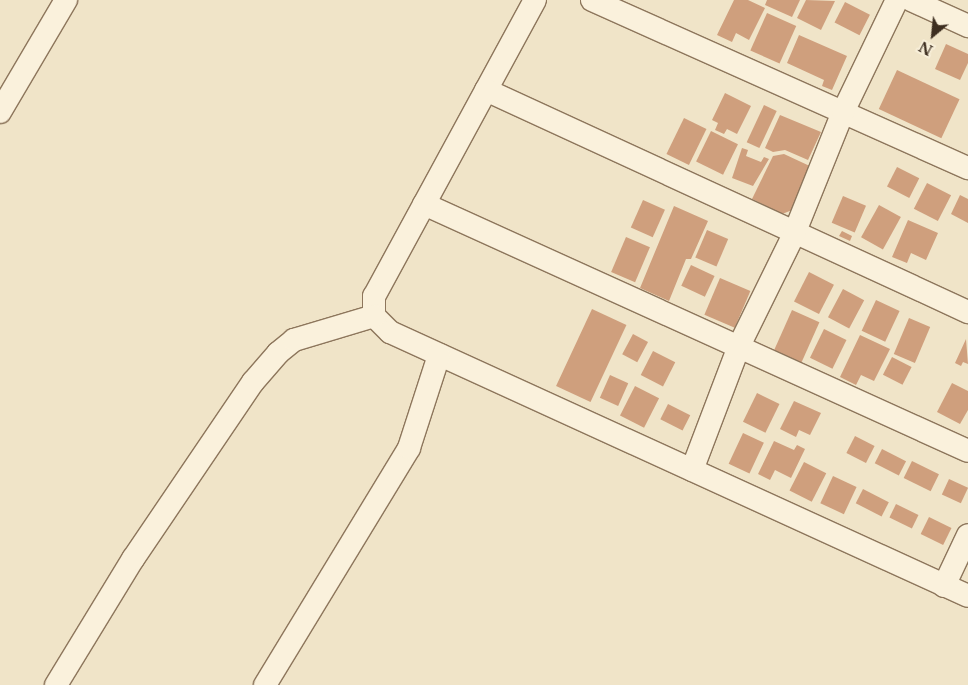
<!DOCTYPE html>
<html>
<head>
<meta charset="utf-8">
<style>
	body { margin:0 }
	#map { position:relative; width:968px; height:685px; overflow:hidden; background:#f0e4c8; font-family:"Libre Baskerville",serif }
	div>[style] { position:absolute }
	.building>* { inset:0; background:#cf9f7d; transform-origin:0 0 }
	.roads { filter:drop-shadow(1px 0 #8d765c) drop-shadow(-1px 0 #8d765c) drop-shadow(0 1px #8d765c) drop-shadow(0 -1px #8d765c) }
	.street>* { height:22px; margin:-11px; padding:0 11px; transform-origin:11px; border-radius:11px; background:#faf1dc }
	span { translate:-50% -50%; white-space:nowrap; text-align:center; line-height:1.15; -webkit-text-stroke:4px #f7eed8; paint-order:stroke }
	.north { position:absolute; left:908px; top:10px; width:50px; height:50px; -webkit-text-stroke:4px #f7eed8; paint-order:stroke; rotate:208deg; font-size:14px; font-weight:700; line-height:20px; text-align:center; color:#3d2e20 }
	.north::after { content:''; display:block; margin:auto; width:18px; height:22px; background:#3d2e20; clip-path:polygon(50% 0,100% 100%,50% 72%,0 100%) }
</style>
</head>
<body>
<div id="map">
	<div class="building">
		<div style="clip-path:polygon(734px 0,748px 0,765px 8px,749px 40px,736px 33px,732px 42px,717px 35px)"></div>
		<div style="clip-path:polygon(767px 0,800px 0,792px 17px,765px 5px)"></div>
		<div style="clip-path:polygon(806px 0,835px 1px,821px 30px,797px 18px)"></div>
		<div style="left:845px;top:2px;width:28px;height:23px;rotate:27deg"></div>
		<div style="left:767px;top:13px;width:32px;height:41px;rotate:24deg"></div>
		<div style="clip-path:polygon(799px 35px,847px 56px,832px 90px,822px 86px,824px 80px,787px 63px)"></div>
		<div style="clip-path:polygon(946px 44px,968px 54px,968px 63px,960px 80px,935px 69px)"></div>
		<div style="left:897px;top:70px;width:69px;height:43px;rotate:25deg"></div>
		<div style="clip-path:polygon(725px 93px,751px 106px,737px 134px,727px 129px,724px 134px,715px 130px,718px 123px,712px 120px)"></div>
		<div style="left:764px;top:105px;width:14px;height:41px;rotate:25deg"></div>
		<div style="clip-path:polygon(780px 115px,821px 132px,808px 160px,785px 150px,773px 152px,765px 148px)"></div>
		<div style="left:684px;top:118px;width:25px;height:40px;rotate:26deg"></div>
		<div style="left:711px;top:131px;width:30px;height:34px;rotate:26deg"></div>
		<div style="clip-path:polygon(742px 148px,748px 150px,746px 156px,761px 162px,764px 157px,769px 159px,753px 186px,732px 178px)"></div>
		<div style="clip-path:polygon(784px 154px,814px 168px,795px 209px,782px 214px,752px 199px,773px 156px)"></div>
		<div style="left:897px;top:167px;width:25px;height:22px;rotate:27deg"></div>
		<div style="left:927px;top:183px;width:27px;height:29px;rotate:27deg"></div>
		<div style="clip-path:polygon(960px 195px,968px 199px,968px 223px,951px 214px)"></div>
		<div style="left:843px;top:196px;width:25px;height:29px;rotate:23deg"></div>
		<div style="left:643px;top:200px;width:24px;height:30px;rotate:24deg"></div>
		<div style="left:879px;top:205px;width:25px;height:37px;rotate:29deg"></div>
		<div style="clip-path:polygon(674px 206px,708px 221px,691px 259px,686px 259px,669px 301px,640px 288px)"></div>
		<div style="clip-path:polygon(908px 220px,938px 233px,926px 260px,911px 253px,907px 263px,892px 257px)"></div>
		<div style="left:707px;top:230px;width:23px;height:30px;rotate:23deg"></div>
		<div style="clip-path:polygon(842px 231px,852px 236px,850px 241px,839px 236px)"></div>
		<div style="left:626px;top:237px;width:26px;height:38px;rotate:23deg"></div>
		<div style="left:691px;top:265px;width:26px;height:23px;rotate:25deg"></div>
		<div style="left:809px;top:272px;width:28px;height:33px;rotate:27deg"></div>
		<div style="left:720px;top:278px;width:33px;height:40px;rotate:23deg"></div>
		<div style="left:843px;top:289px;width:24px;height:32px;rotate:28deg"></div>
		<div style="left:876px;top:300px;width:26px;height:34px;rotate:25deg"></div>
		<div style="left:592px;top:309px;width:38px;height:85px;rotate:25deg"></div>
		<div style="left:792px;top:310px;width:30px;height:46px;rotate:24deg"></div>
		<div style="left:909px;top:318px;width:23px;height:39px;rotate:23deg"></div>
		<div style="left:824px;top:329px;width:25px;height:32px;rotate:26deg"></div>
		<div style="left:633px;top:334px;width:17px;height:23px;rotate:28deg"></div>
		<div style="clip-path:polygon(860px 335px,890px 349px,874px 381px,861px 375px,856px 385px,840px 377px)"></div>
		<div style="clip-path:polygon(966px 339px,968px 364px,963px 362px,961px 366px,955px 363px)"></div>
		<div style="left:653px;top:351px;width:25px;height:27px;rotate:27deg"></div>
		<div style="left:892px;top:357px;width:22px;height:20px;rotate:27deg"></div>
		<div style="left:610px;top:375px;width:20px;height:25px;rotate:24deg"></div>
		<div style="clip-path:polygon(952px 383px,968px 391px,968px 410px,960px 424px,937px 412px)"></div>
		<div style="left:635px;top:386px;width:27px;height:33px;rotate:27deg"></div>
		<div style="left:757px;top:393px;width:25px;height:32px;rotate:26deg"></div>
		<div style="clip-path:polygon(794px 401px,821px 413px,810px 435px,799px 430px,796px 437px,780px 429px)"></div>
		<div style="left:668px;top:404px;width:25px;height:17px;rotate:27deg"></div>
		<div style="left:743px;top:433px;width:23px;height:34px;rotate:25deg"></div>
		<div style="left:855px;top:436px;width:22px;height:19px;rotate:27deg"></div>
		<div style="clip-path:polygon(774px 441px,794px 450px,797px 445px,805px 449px,791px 478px,775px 470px,770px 480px,758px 474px)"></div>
		<div style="left:882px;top:449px;width:27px;height:16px;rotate:27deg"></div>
		<div style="left:912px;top:461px;width:30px;height:19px;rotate:26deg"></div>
		<div style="left:804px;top:462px;width:25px;height:32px;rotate:27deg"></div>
		<div style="left:833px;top:476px;width:26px;height:30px;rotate:25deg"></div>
		<div style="left:949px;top:479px;width:21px;height:17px;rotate:25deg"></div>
		<div style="left:863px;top:489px;width:29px;height:16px;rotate:27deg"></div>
		<div style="left:896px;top:504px;width:25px;height:15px;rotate:26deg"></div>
		<div style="left:929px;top:517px;width:25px;height:19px;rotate:26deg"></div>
	</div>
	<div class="roads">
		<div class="street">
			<div style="left:535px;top:0;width:337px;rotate:118.5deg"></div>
			<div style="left:374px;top:296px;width:20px;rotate:90deg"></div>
			<div style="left:374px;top:316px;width:23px;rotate:45deg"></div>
			<div style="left:390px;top:332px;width:635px;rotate:24.55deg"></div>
			<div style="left:592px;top:0;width:412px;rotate:24.1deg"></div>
			<div style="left:911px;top:0;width:63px;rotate:24.5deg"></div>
			<div style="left:486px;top:90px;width:531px;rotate:24.73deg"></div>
			<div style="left:0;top:112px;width:130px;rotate:-59.5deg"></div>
			<div style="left:424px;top:204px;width:597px;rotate:24.42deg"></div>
			<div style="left:692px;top:470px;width:133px;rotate:-69.2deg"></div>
			<div style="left:739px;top:346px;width:125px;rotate:-63.8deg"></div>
			<div style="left:794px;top:234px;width:131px;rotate:-68.1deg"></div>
			<div style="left:843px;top:112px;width:124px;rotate:-64.3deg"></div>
			<div style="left:944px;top:586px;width:56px;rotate:-64.8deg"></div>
			<div style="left:56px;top:685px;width:148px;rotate:-58.6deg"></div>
			<div style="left:133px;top:559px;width:214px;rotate:-55.9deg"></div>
			<div style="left:253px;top:382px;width:38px;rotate:-49deg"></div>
			<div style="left:278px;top:353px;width:21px;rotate:-39deg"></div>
			<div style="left:294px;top:340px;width:84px;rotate:-16.7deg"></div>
			<div style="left:265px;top:685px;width:277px;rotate:-58.7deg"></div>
			<div style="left:409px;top:448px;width:98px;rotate:-72.1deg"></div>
		</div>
	</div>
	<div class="north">N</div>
</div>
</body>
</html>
